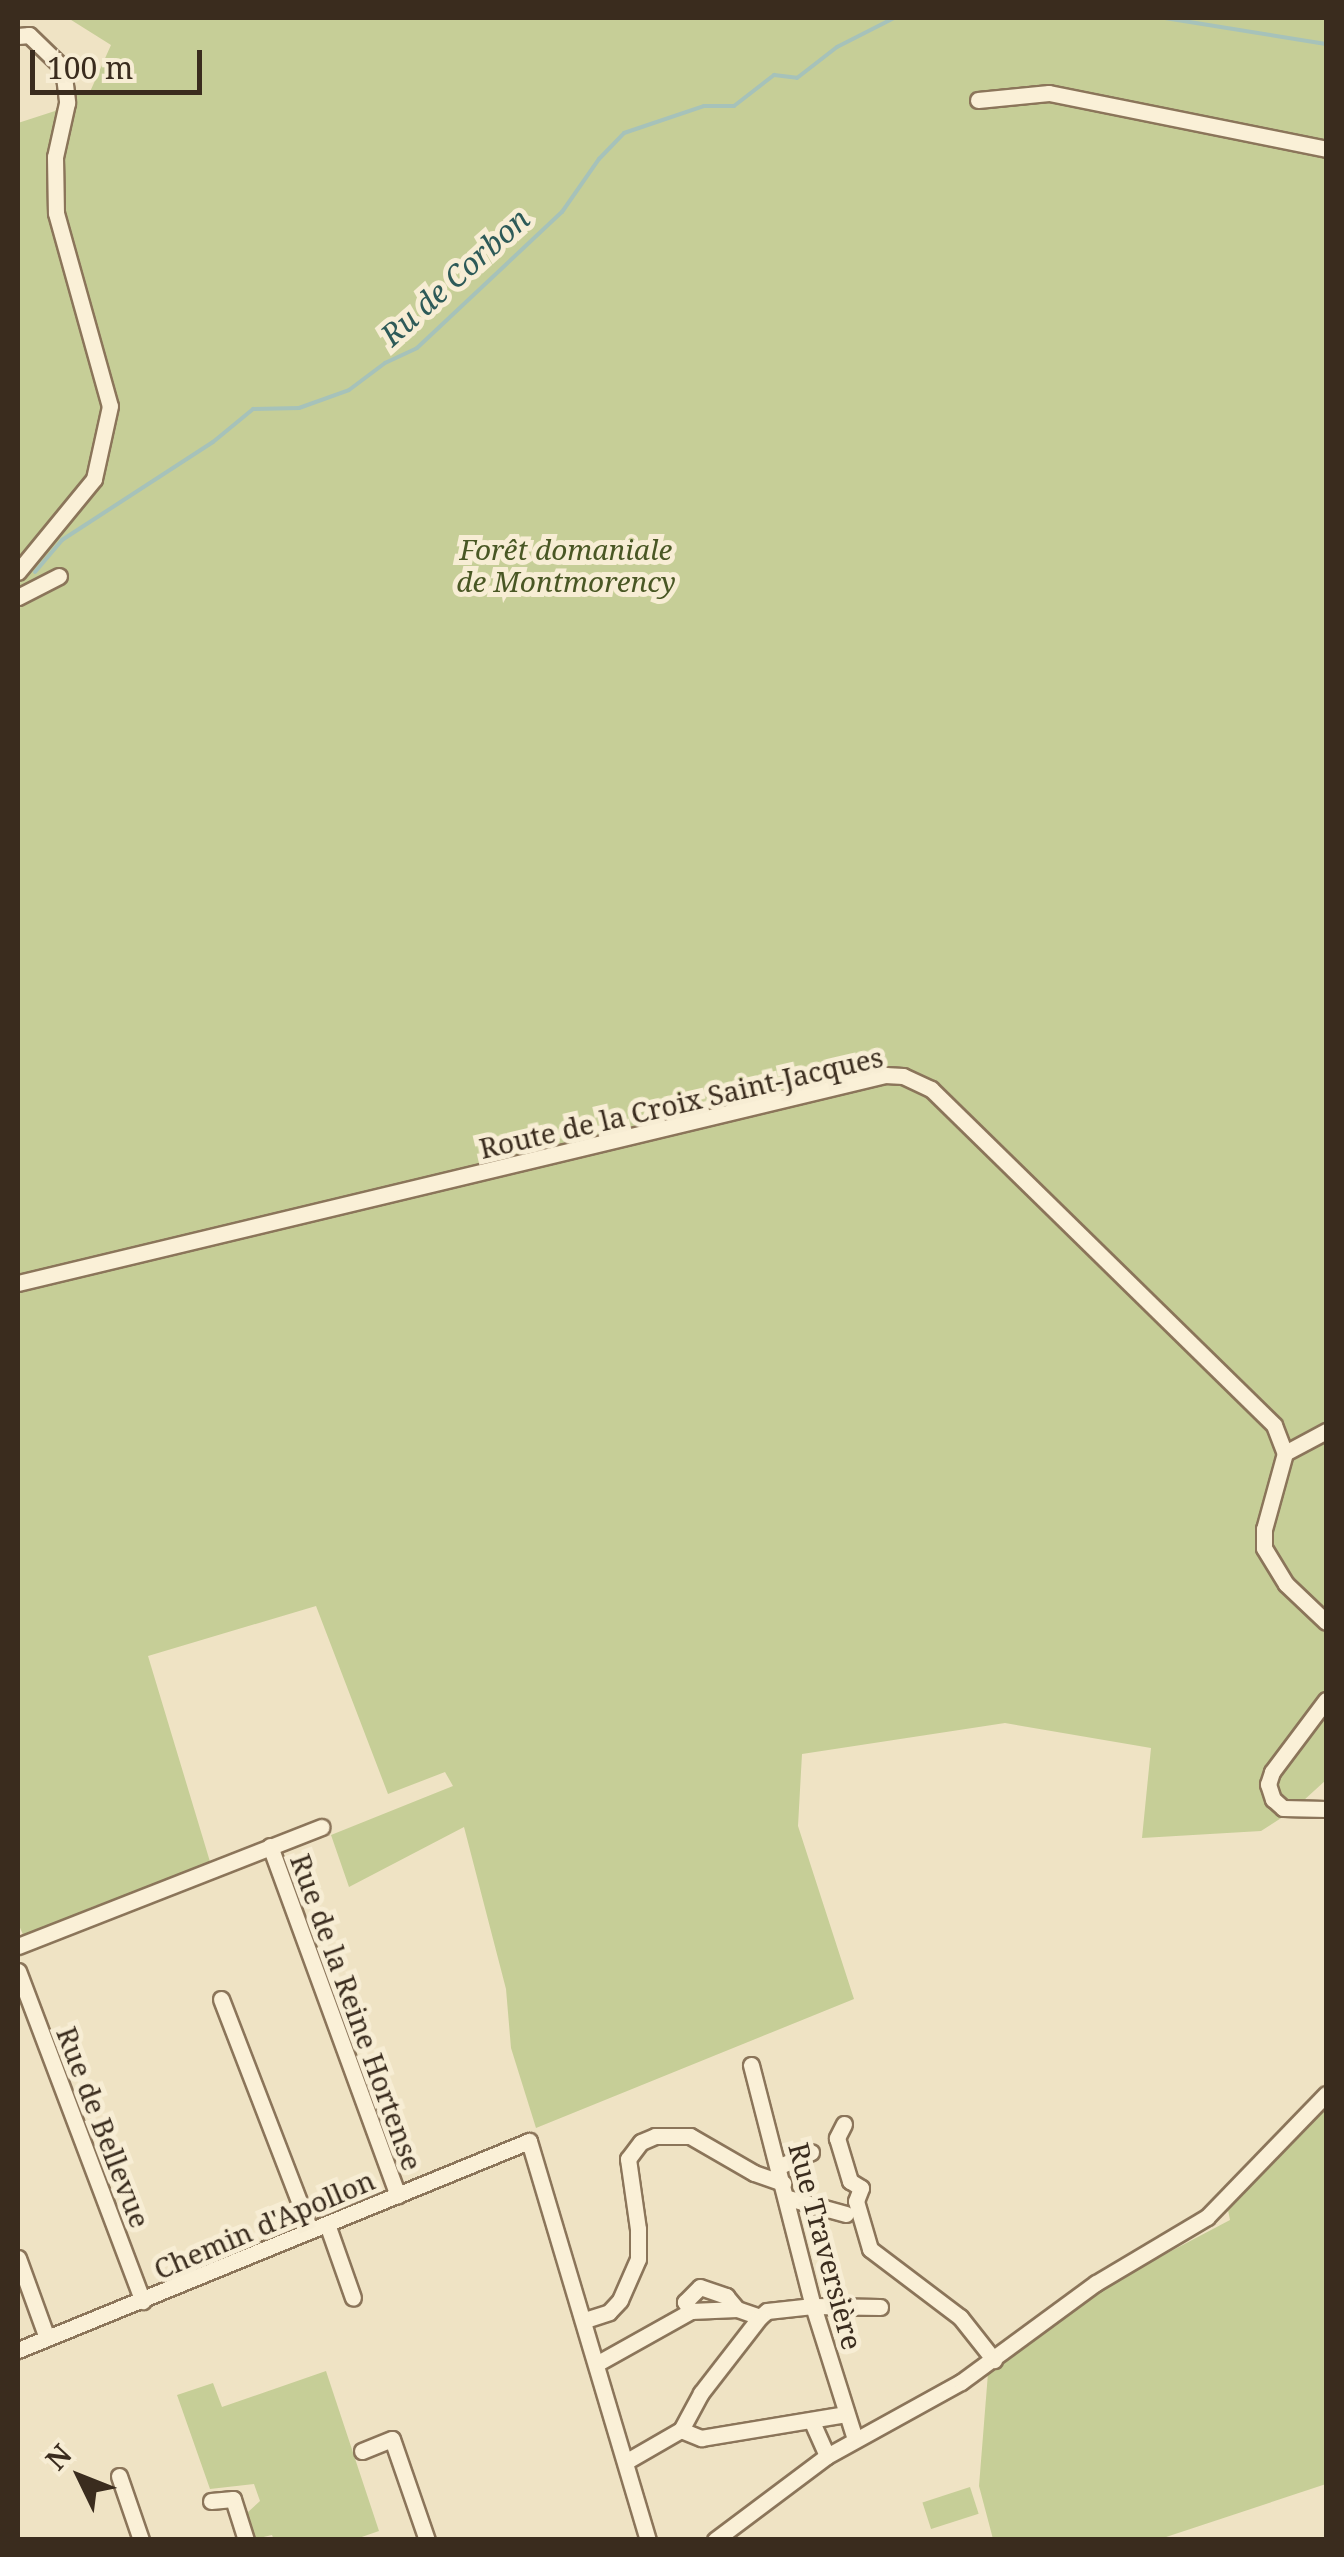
<!DOCTYPE html>
<html>
<head>
<meta charset="utf-8">
<style>
	body { margin:0 }
	#map { position:relative; width:1344px; height:2557px; overflow:hidden; background:#efe3c4; font-family:"Noto Serif",serif }
	div>[style] { position:absolute }
	.green>* { inset:0; background:#c6ce97; transform-origin:0 0 }
	.stream>* { height:4px; margin:-2px; padding:0 2px; transform-origin:2px; border-radius:2px; background:#a6c2ba }
	.roads { filter:drop-shadow(2px 0 #8b755a) drop-shadow(-2px 0 #8b755a) drop-shadow(0 2px #8b755a) drop-shadow(0 -2px #8b755a) }
	.minor>* { height:15px; margin:-7.5px; padding:0 7.5px; transform-origin:7.5px; border-radius:7.5px; background:#faf0d7 }
	span { translate:-50% -50%; white-space:nowrap; text-align:center; line-height:1.15; -webkit-text-stroke:10px #f7edd4; paint-order:stroke }
	.park-label { font-size:28px; color:#495724; font-style:italic }
	.street-label { font-size:28px; color:#3a2c1e }
	.water-label { font-size:30px; color:#2d5a58; font-style:italic }
	.frame { position:absolute; inset:0; border:20px solid #3a2c1e; pointer-events:none }
	.north { position:absolute; left:30px; top:2427px; width:100px; height:100px; -webkit-text-stroke:8px #f7edd4; paint-order:stroke; rotate:313deg; font-size:28px; font-weight:700; line-height:40px; text-align:center; color:#3a2c1e }
	.north::after { content:''; display:block; margin:auto; width:35px; height:45px; background:#3a2c1e; clip-path:polygon(50% 0,100% 100%,50% 72%,0 100%) }
	.scale { position:absolute; left:30px; top:50px; width:172px; height:45px; box-sizing:border-box; border:5px solid #3a2c1e; border-top:0; padding-left:12px; font-size:30px; line-height:35px; white-space:nowrap; color:#3a2c1e; -webkit-text-stroke:8px #f7edd4; paint-order:stroke }
</style>
</head>
<body>
<div id="map">
	<div class="green">
		<div style="clip-path:polygon(68px 18px,1326px 18px,1326px 1430px,1282px 1463px,1326px 1435px,1326px 1780px,1292px 1811px,1261px 1831px,1142px 1838px,1151px 1748px,1005px 1723px,802px 1754px,798px 1826px,854px 1999px,536px 2128px,511px 2048px,506px 1989px,464px 1827px,349px 1887px,331px 1835px,453px 1786px,445px 1772px,388px 1794px,316px 1606px,148px 1656px,211px 1865px,92px 1907px,24px 1937px,18px 1923px,18px 123px,55px 111px,66px 94px,89px 94px,111px 45px)"></div>
		<div style="clip-path:polygon(1326px 2103px,1326px 2484px,1157px 2540px,993px 2539px,979px 2486px,988px 2373px,1101px 2288px,1230px 2220px,1228px 2210px)"></div>
		<div style="clip-path:polygon(326px 2371px,379px 2531px,356px 2539px,274px 2540px,272px 2535px,255px 2539px,247px 2513px,260px 2501px,254px 2484px,210px 2489px,177px 2395px,213px 2383px,222px 2407px)"></div>
		<div style="left:970px;top:2487px;width:28px;height:50px;rotate:72deg"></div>
	</div>
	<div class="stream">
		<div style="left:1165px;top:18px;width:163px;rotate:9.2deg"></div>
		<div style="left:35px;top:572px;width:42px;rotate:-49.8deg"></div>
		<div style="left:62px;top:540px;width:180px;rotate:-33deg"></div>
		<div style="left:213px;top:442px;width:52px;rotate:-39.5deg"></div>
		<div style="left:253px;top:409px;width:46px;rotate:-1.2deg"></div>
		<div style="left:299px;top:408px;width:53px;rotate:-19.8deg"></div>
		<div style="left:349px;top:390px;width:45px;rotate:-36.9deg"></div>
		<div style="left:385px;top:363px;width:35px;rotate:-25deg"></div>
		<div style="left:417px;top:348px;width:199px;rotate:-43.2deg"></div>
		<div style="left:562px;top:212px;width:65px;rotate:-55.1deg"></div>
		<div style="left:599px;top:159px;width:36px;rotate:-46deg"></div>
		<div style="left:624px;top:133px;width:84px;rotate:-18.6deg"></div>
		<div style="left:704px;top:106px;width:30px"></div>
		<div style="left:734px;top:106px;width:51px;rotate:-37.8deg"></div>
		<div style="left:774px;top:75px;width:23px;rotate:7deg"></div>
		<div style="left:797px;top:78px;width:51px;rotate:-37.8deg"></div>
		<div style="left:837px;top:47px;width:64px;rotate:-27deg"></div>
	</div>
	<div class="roads">
		<div class="minor">
			<div style="left:18px;top:36px;width:11px;rotate:-5deg"></div>
			<div style="left:29px;top:35px;width:47px;rotate:44.1deg"></div>
			<div style="left:63px;top:68px;width:35px;rotate:83deg"></div>
			<div style="left:67px;top:103px;width:55px;rotate:102.5deg"></div>
			<div style="left:55px;top:157px;width:56px;rotate:89deg"></div>
			<div style="left:56px;top:213px;width:200px;rotate:74.4deg"></div>
			<div style="left:110px;top:406px;width:75px;rotate:102.4deg"></div>
			<div style="left:94px;top:479px;width:120px;rotate:129.3deg"></div>
			<div style="left:978px;top:100px;width:71px;rotate:-5.6deg"></div>
			<div style="left:1049px;top:93px;width:283px;rotate:11.4deg"></div>
			<div style="left:18px;top:597px;width:46px;rotate:-27.1deg"></div>
			<div style="left:18px;top:1283px;width:892px;rotate:-13.49deg"></div>
			<div style="left:885px;top:1075px;width:18px;rotate:3deg"></div>
			<div style="left:903px;top:1076px;width:31px;rotate:25deg"></div>
			<div style="left:931px;top:1089px;width:480px;rotate:44.4deg"></div>
			<div style="left:1274px;top:1425px;width:30px;rotate:69deg"></div>
			<div style="left:1285px;top:1453px;width:79px;rotate:105.4deg"></div>
			<div style="left:1264px;top:1529px;width:19px;rotate:90deg"></div>
			<div style="left:1264px;top:1548px;width:42px;rotate:58.6deg"></div>
			<div style="left:1286px;top:1584px;width:55px;rotate:43.5deg"></div>
			<div style="left:1285px;top:1453px;width:47px;rotate:-28.2deg"></div>
			<div style="left:1326px;top:1700px;width:90px;rotate:126.9deg"></div>
			<div style="left:1272px;top:1772px;width:13px;rotate:108deg"></div>
			<div style="left:1268px;top:1784px;width:16px;rotate:72deg"></div>
			<div style="left:1273px;top:1799px;width:13px;rotate:42deg"></div>
			<div style="left:1283px;top:1808px;width:43px;rotate:1.3deg"></div>
			<div style="left:270px;top:1846px;width:372px;rotate:69.9deg"></div>
			<div style="left:18px;top:1946px;width:326px;rotate:-21.4deg"></div>
			<div style="left:18px;top:1971px;width:353px;rotate:69.3deg"></div>
			<div style="left:221px;top:1999px;width:248px;rotate:68.9deg"></div>
			<div style="left:751px;top:2065px;width:249px;rotate:75.6deg"></div>
			<div style="left:813px;top:2306px;width:139px;rotate:72.5deg"></div>
			<div style="left:844px;top:2124px;width:16px;rotate:117deg"></div>
			<div style="left:837px;top:2138px;width:45px;rotate:73.2deg"></div>
			<div style="left:850px;top:2181px;width:13px;rotate:32deg"></div>
			<div style="left:861px;top:2188px;width:14px;rotate:111deg"></div>
			<div style="left:856px;top:2201px;width:50px;rotate:73.7deg"></div>
			<div style="left:870px;top:2249px;width:113px;rotate:37.1deg"></div>
			<div style="left:960px;top:2317px;width:55px;rotate:51.7deg"></div>
			<div style="left:780px;top:2166px;width:34px;rotate:-24deg"></div>
			<div style="left:788px;top:2198px;width:60px;rotate:15.4deg"></div>
			<div style="left:327px;top:2224px;width:78px;rotate:70.6deg"></div>
			<div style="left:18px;top:2258px;width:85px;rotate:70.1deg"></div>
			<div style="left:691px;top:2311px;width:11px;rotate:-124deg"></div>
			<div style="left:685px;top:2302px;width:21px;rotate:-45deg"></div>
			<div style="left:700px;top:2287px;width:28px;rotate:19deg"></div>
			<div style="left:726px;top:2296px;width:17px;rotate:50deg"></div>
			<div style="left:585px;top:2320px;width:25px;rotate:-18deg"></div>
			<div style="left:609px;top:2312px;width:16px;rotate:-47deg"></div>
			<div style="left:620px;top:2300px;width:45px;rotate:-66.3deg"></div>
			<div style="left:638px;top:2259px;width:30px;rotate:-90deg"></div>
			<div style="left:638px;top:2229px;width:71px;rotate:-98.1deg"></div>
			<div style="left:628px;top:2159px;width:21px;rotate:-53deg"></div>
			<div style="left:641px;top:2142px;width:15px;rotate:-23deg"></div>
			<div style="left:655px;top:2136px;width:35px"></div>
			<div style="left:690px;top:2136px;width:74px;rotate:30deg"></div>
			<div style="left:754px;top:2173px;width:31px;rotate:19deg"></div>
			<div style="left:18px;top:2350px;width:552px;rotate:-22.24deg"></div>
			<div style="left:529px;top:2141px;width:416px;rotate:73.4deg"></div>
			<div style="left:598px;top:2363px;width:107px;rotate:-29.2deg"></div>
			<div style="left:691px;top:2311px;width:46px;rotate:-2.5deg"></div>
			<div style="left:737px;top:2309px;width:24px;rotate:19deg"></div>
			<div style="left:760px;top:2317px;width:9px;rotate:-41deg"></div>
			<div style="left:767px;top:2311px;width:46px;rotate:-6.2deg"></div>
			<div style="left:813px;top:2306px;width:67px;rotate:0.9deg"></div>
			<div style="left:812px;top:2422px;width:37px;rotate:66deg"></div>
			<div style="left:681px;top:2430px;width:22px;rotate:22deg"></div>
			<div style="left:701px;top:2438px;width:147px;rotate:-9.4deg"></div>
			<div style="left:362px;top:2451px;width:32px;rotate:-22deg"></div>
			<div style="left:392px;top:2439px;width:107px;rotate:70.9deg"></div>
			<div style="left:627px;top:2461px;width:62px;rotate:-29.9deg"></div>
			<div style="left:681px;top:2430px;width:42px;rotate:-61.6deg"></div>
			<div style="left:701px;top:2393px;width:96px;rotate:-52.2deg"></div>
			<div style="left:119px;top:2476px;width:68px;rotate:71deg"></div>
			<div style="left:211px;top:2501px;width:22px;rotate:-5deg"></div>
			<div style="left:233px;top:2499px;width:43px;rotate:72.4deg"></div>
			<div style="left:715px;top:2540px;width:140px;rotate:-36.9deg"></div>
			<div style="left:827px;top:2456px;width:153px;rotate:-28.9deg"></div>
			<div style="left:961px;top:2382px;width:167px;rotate:-36.3deg"></div>
			<div style="left:1096px;top:2283px;width:129px;rotate:-30.7deg"></div>
			<div style="left:1207px;top:2217px;width:171px;rotate:-45.9deg"></div>
		</div>
	</div>
	<div class="park-label">
		<span style="left:566px;top:565px">Forêt domaniale<br>de Montmorency</span>
	</div>
	<div class="street-label">
		<span style="left:681px;top:1102px;rotate:-13deg">Route de la Croix Saint-Jacques</span>
		<span style="left:357px;top:2012px;rotate:70deg">Rue de la Reine Hortense</span>
		<span style="left:104px;top:2127px;rotate:69deg">Rue de Bellevue</span>
		<span style="left:264px;top:2224px;rotate:-23deg">Chemin d'Apollon</span>
		<span style="left:826px;top:2246px;rotate:75deg">Rue Traversière</span>
	</div>
	<div class="water-label">
		<span style="left:455px;top:277px;rotate:-42deg">Ru de Corbon</span>
	</div>
	<div class="frame"></div>
	<div class="north">N</div>
	<div class="scale">100 m</div>
</div>
</body>
</html>
